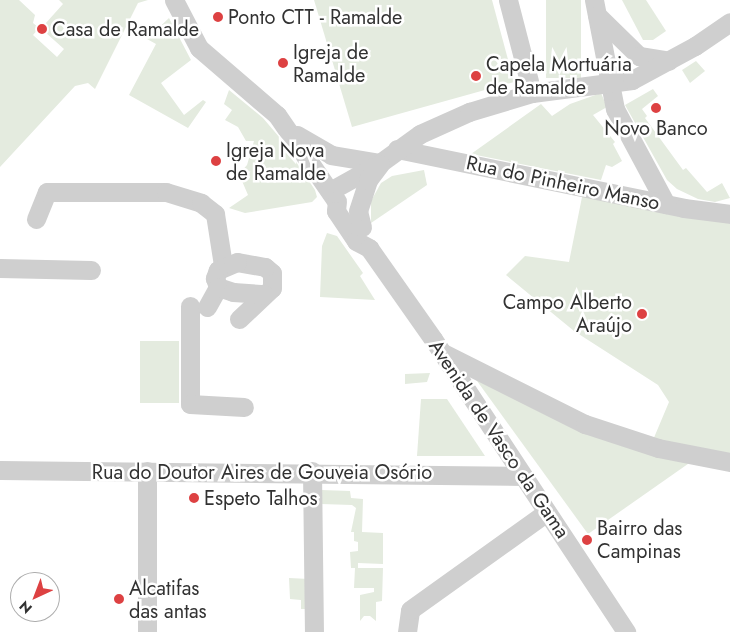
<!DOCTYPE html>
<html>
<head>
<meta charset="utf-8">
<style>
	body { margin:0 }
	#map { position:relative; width:730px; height:632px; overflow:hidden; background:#fff; font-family:Jost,sans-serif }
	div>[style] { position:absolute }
	.green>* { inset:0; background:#e4ebdf; transform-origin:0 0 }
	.minor>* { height:19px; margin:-9.5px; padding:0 9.5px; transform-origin:9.5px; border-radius:9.5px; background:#cfcfcf }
	.dots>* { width:14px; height:14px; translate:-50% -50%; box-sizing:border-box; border:2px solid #fff; border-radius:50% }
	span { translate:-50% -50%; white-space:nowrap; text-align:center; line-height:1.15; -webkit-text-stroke:5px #fff; paint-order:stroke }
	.poi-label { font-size:20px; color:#323232 }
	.left { translate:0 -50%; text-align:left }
	.right { translate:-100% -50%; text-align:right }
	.street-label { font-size:20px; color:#323232 }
	.north { position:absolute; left:10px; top:572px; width:50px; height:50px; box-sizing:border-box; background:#fff; border:1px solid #adadad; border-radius:50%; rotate:223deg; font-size:14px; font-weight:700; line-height:20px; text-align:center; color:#323232 }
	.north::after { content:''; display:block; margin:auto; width:18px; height:22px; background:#dd4142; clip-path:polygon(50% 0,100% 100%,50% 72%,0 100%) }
</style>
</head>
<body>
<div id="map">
	<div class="green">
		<div style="clip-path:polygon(0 0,19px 0,35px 15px,33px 23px,39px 28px,33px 35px,57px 57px,64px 49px,45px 32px,45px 24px,63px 4px,59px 0,148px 0,138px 3px,95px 89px,88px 83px,75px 86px,0 167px)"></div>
		<div style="clip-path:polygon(314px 0,492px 0,514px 82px,352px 127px)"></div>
		<div style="left:546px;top:0;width:35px;height:78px"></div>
		<div style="clip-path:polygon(622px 0,646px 0,666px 31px,653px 40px,643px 40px)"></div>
		<div style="clip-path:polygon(169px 18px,191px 60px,161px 83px,184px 115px,203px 100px,206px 102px,188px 128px,129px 95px,156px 44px,147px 39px)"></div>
		<div style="clip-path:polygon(696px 61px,705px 71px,690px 83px,682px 70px)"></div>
		<div style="clip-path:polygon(653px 89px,658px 96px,642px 109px,647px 116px,645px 118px,683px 170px,686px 168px,707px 192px,722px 183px,730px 198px,715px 202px,698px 199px,677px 189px,667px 180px,625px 105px)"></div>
		<div style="clip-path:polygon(229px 90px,263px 118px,280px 138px,315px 190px,317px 197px,312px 202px,245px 213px,229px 208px,248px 195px,239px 174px,247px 165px,254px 141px,246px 141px,238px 127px,225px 120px,232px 110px,224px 104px)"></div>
		<div style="clip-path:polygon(601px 93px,607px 107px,593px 115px,615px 142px,613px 144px,622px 161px,612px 167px,606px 165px,601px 180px,471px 154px,541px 104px,552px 116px,570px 104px)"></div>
		<div style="clip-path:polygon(424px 170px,427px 185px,371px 223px,371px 201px,381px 183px,392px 176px)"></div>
		<div style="clip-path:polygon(583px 192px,730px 223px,730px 454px,653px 440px,669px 402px,658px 385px,574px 331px,506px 275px,525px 256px,569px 262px)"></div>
		<div style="clip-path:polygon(327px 233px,337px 236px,363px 273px,360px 276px,375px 300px,320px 297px,322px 246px)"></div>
		<div style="left:140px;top:341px;width:39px;height:62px"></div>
		<div style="clip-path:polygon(430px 373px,427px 382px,405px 384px,405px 374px)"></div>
		<div style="clip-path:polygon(472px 374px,695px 459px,588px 534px)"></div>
		<div style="clip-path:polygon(421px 399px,447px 399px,485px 456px,417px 456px)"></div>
		<div style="clip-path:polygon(321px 490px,350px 491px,351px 498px,363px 499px,362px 532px,383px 533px,383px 564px,358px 563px,358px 568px,383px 568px,382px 601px,376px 602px,376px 621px,370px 616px,364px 616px,360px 621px,360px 595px,374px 592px,374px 588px,354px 588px,355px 568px,351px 568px,350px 552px,358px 551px,358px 542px,354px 541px,354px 532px,351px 532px,356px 508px,352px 505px,321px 504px)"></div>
		<div style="clip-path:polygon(289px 578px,309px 579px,309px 609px,301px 609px,301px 600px,290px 599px)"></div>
	</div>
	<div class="minor">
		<div style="left:174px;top:0;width:54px;rotate:62.5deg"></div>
		<div style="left:199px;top:48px;width:103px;rotate:40.7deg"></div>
		<div style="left:277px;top:115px;width:104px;rotate:55.5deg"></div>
		<div style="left:508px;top:0;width:96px;rotate:75.5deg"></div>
		<div style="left:594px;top:0;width:111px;rotate:79.1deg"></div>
		<div style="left:615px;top:109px;width:108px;rotate:61.8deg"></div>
		<div style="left:597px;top:15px;width:59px;rotate:44.3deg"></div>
		<div style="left:639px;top:56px;width:30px;rotate:9deg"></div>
		<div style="left:297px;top:135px;width:39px;rotate:30deg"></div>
		<div style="left:331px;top:155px;width:50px;rotate:9.3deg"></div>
		<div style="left:397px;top:149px;width:293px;rotate:11.6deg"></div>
		<div style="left:684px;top:208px;width:46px;rotate:7.4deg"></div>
		<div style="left:330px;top:191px;width:57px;rotate:-29.2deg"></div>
		<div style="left:380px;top:163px;width:49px;rotate:-35.9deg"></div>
		<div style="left:420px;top:134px;width:54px;rotate:-24.2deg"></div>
		<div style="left:469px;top:112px;width:66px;rotate:-16.8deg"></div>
		<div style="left:532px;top:93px;width:101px;rotate:-7.4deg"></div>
		<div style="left:632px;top:80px;width:72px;rotate:-28.4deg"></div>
		<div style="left:695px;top:46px;width:42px;rotate:-34.4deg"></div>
		<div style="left:337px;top:201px;width:10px;rotate:96deg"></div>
		<div style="left:336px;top:211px;width:36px;rotate:56deg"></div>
		<div style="left:356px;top:241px;width:15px;rotate:28deg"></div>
		<div style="left:369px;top:248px;width:111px;rotate:54.9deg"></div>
		<div style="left:433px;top:339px;width:351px;rotate:56.6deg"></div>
		<div style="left:36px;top:219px;width:29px;rotate:-68deg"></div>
		<div style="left:47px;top:192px;width:119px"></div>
		<div style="left:166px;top:192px;width:37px;rotate:17deg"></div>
		<div style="left:201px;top:203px;width:18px;rotate:38deg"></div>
		<div style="left:215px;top:214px;width:52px;rotate:81.1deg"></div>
		<div style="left:362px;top:227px;width:16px;rotate:-104deg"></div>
		<div style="left:358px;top:211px;width:33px;rotate:-72deg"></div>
		<div style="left:368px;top:180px;width:20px;rotate:-53deg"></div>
		<div style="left:0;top:268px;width:91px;rotate:1.3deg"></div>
		<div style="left:190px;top:306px;width:98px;rotate:90deg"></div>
		<div style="left:190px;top:404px;width:54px;rotate:3.2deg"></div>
		<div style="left:207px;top:307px;width:23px;rotate:-61deg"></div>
		<div style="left:239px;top:319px;width:45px;rotate:-43.2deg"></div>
		<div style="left:272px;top:288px;width:15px;rotate:-90deg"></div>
		<div style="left:272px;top:273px;width:9px;rotate:-139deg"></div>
		<div style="left:265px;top:267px;width:28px;rotate:-170deg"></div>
		<div style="left:237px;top:262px;width:21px;rotate:157deg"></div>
		<div style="left:218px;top:270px;width:9px;rotate:111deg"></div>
		<div style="left:215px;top:278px;width:9px;rotate:72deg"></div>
		<div style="left:218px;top:287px;width:16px;rotate:18deg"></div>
		<div style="left:233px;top:292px;width:31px;rotate:4deg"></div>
		<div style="left:443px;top:353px;width:159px;rotate:26.6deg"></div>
		<div style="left:585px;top:424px;width:77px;rotate:18.2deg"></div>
		<div style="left:658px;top:448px;width:73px;rotate:11deg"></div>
		<div style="left:0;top:470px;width:523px;rotate:0.66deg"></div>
		<div style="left:312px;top:471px;width:161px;rotate:89.3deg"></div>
		<div style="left:147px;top:632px;width:161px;rotate:-90deg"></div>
		<div style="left:407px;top:632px;width:22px;rotate:-82deg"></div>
		<div style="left:410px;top:610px;width:168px;rotate:-35.6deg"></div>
	</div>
	<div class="dots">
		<div style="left:218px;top:17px;background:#dd4142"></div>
		<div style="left:42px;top:29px;background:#dd4142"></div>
		<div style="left:283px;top:63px;background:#dd4142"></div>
		<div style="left:476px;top:76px;background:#dd4142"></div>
		<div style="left:656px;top:108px;background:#dd4142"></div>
		<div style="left:216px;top:161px;background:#dd4142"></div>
		<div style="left:642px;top:314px;background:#dd4142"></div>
		<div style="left:194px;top:498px;background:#dd4142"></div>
		<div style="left:587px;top:540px;background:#dd4142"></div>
		<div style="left:119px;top:599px;background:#dd4142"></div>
	</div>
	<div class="poi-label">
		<span class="left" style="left:228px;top:17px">Ponto CTT - Ramalde</span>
		<span class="left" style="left:52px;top:29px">Casa de Ramalde</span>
		<span class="left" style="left:293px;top:64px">Igreja de<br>Ramalde</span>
		<span class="left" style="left:486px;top:76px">Capela Mortuária<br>de Ramalde</span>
		<span style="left:656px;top:128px">Novo Banco</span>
		<span class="left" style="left:226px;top:162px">Igreja Nova<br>de Ramalde</span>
		<span class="right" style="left:632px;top:314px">Campo Alberto<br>Araújo</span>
		<span class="left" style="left:204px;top:498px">Espeto Talhos</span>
		<span class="left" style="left:597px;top:540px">Bairro das<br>Campinas</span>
		<span class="left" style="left:129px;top:600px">Alcatifas<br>das antas</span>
	</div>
	<div class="street-label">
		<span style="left:563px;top:183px;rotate:12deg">Rua do Pinheiro Manso</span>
		<span style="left:499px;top:439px;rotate:56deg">Avenida de Vasco da Gama</span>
		<span style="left:262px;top:472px">Rua do Doutor Aires de Gouveia Osório</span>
	</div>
	<div class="north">N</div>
</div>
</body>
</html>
